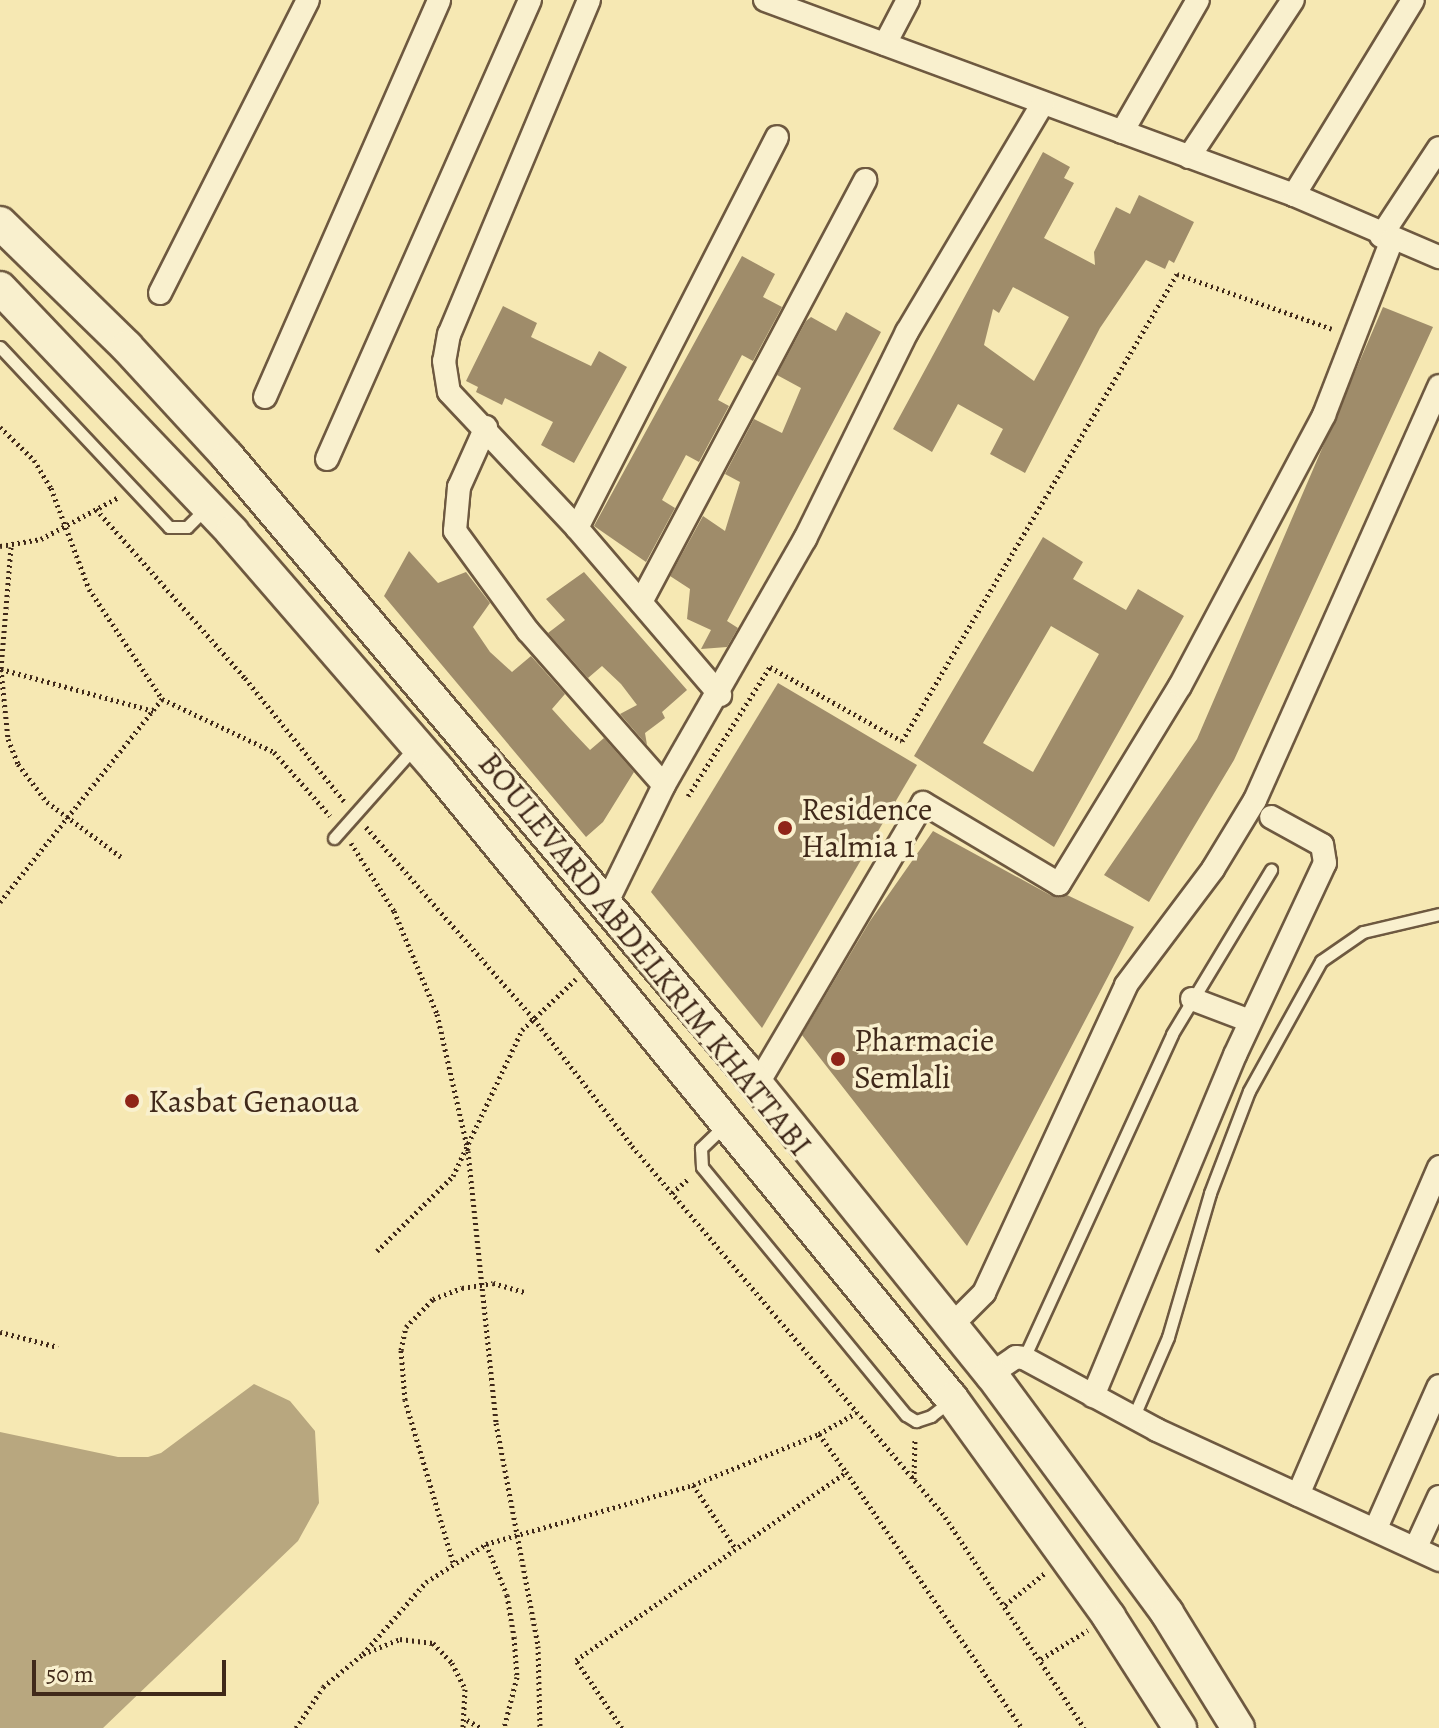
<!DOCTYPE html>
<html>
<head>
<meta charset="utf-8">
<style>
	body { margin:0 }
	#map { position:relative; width:1439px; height:1728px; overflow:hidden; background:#f6e8b3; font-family:Alegreya,serif }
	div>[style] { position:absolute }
	.water>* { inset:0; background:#b8a77f }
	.building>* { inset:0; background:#9f8c6a }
	.path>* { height:5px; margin-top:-2.5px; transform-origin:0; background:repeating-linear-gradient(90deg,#40291a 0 2px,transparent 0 6px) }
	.roads { filter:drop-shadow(2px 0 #6e5940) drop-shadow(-2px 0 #6e5940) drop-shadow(0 2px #6e5940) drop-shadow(0 -2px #6e5940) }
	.lane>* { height:11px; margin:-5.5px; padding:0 5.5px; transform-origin:5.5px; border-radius:5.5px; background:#f9f0ce }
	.street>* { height:22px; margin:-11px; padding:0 11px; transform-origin:11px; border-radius:11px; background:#f9f0ce }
	.secondary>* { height:32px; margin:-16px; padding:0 16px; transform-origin:16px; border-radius:16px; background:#f9f0ce }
	.dots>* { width:22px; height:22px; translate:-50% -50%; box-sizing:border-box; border:4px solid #f9f0ce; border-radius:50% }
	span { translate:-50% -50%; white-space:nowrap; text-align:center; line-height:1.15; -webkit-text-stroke:7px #f9f0ce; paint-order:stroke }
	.poi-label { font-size:32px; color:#40291a }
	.left { translate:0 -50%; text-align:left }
	.street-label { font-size:32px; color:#40291a }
	.scale { position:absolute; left:32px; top:1660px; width:194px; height:36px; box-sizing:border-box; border:4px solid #40291a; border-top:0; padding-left:10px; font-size:24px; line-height:28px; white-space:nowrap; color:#40291a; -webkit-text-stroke:6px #f9f0ce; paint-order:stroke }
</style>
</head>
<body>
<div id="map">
	<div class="water">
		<div style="clip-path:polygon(254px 1384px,290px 1401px,315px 1431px,319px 1503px,298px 1541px,103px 1728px,0 1728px,0 1432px,118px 1457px,148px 1457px,161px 1453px)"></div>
	</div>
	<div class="building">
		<div style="clip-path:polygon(evenodd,1043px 152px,1070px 167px,1064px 178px,1074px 183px,1044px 238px,1095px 265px,1094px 252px,1116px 207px,1130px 214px,1139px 195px,1194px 222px,1174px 263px,1169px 260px,1165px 269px,1146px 260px,1100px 328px,1025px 473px,990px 454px,1003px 429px,958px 404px,932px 452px,893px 429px,1043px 152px,1013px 287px,1069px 317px,1034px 381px,984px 345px,993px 309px,999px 313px,1013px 287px)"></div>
		<div style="clip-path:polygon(742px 256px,775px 274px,763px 297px,782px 307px,753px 361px,742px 355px,718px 400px,729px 406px,699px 462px,686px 455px,662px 500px,675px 508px,646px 562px,594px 526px)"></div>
		<div style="clip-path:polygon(503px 306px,537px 323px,531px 337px,591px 366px,599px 351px,627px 367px,574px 463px,541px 445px,553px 422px,505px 398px,502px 405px,476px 392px,478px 387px,466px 381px)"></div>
		<div style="clip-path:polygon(1383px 307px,1433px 327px,1234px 760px,1149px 902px,1104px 875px,1197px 739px)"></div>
		<div style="clip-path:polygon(846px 312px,881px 332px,727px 621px,738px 628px,727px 647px,701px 649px,711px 630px,687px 619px,690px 589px,670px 576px,703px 516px,725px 531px,740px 482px,725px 474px,754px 419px,782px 433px,801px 388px,777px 375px,806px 321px,811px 317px,836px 331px)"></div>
		<div style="clip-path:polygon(evenodd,1043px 537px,1083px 562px,1073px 579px,1126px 610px,1138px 589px,1184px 616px,1054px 847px,914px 756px,1043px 537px,1051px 626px,1099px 654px,1033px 772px,983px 743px,1051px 626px)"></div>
		<div style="clip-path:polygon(409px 551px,438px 583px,466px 572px,490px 603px,473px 627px,490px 652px,512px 672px,531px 656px,565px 694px,552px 709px,571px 730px,590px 750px,604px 738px,634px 772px,603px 822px,586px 837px,384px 596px)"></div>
		<div style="clip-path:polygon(584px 572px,687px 690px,662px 712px,665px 718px,645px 733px,647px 745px,620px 714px,637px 705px,621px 684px,602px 666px,588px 678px,548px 633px,565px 620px,546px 599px)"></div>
		<div style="clip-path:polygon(778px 683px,917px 765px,762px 1028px,651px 892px)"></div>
		<div style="clip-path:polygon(933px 831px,1052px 896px,1067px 895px,1134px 927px,967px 1246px,802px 1035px,870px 921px)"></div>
	</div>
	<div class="path">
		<div style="left:0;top:427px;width:47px;rotate:44.1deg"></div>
		<div style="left:34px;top:460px;width:33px;rotate:59deg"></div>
		<div style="left:51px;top:488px;width:108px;rotate:69.4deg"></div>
		<div style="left:89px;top:589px;width:132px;rotate:56.4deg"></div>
		<div style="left:162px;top:699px;width:124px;rotate:25.3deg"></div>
		<div style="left:274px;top:752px;width:85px;rotate:48.8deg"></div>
		<div style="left:96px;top:509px;width:225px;rotate:48.6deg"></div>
		<div style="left:245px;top:678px;width:158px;rotate:51.2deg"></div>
		<div style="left:0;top:546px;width:42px;rotate:-9.7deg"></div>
		<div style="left:41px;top:539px;width:89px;rotate:-28.3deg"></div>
		<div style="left:11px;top:547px;width:122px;rotate:94.7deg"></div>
		<div style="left:1px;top:669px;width:70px;rotate:84.3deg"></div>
		<div style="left:8px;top:739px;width:27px;rotate:68deg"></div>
		<div style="left:18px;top:764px;width:48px;rotate:52.7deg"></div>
		<div style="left:47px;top:802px;width:92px;rotate:36.6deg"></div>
		<div style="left:1px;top:669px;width:158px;rotate:15.4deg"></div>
		<div style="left:688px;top:796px;width:153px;rotate:-57.6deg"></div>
		<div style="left:770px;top:667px;width:151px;rotate:29.3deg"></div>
		<div style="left:902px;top:741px;width:542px;rotate:-59.51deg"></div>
		<div style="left:1177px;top:274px;width:164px;rotate:19.5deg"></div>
		<div style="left:366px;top:827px;width:255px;rotate:48.8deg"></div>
		<div style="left:534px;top:1019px;width:160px;rotate:52.3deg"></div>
		<div style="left:632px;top:1146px;width:485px;rotate:49.8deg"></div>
		<div style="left:945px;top:1517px;width:253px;rotate:56.6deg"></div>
		<div style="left:351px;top:843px;width:80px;rotate:57.7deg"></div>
		<div style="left:394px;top:911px;width:112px;rotate:67.3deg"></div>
		<div style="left:437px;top:1014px;width:140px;rotate:77.2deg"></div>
		<div style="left:468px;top:1151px;width:273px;rotate:84.1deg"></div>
		<div style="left:496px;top:1423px;width:227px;rotate:79.3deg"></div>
		<div style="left:538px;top:1646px;width:82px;rotate:88.6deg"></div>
		<div style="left:0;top:902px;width:260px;rotate:-51.4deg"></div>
		<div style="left:672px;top:1193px;width:23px;rotate:-41deg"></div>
		<div style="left:377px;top:1251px;width:107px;rotate:-44.6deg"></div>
		<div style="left:453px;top:1176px;width:161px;rotate:-64.7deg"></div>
		<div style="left:522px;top:1030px;width:74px;rotate:-43.4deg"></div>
		<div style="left:0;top:1332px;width:60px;rotate:14.5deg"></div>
		<div style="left:819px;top:1434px;width:47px;rotate:54.6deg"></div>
		<div style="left:914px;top:1479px;width:41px;rotate:-88.6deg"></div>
		<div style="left:693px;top:1485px;width:76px;rotate:56.3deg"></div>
		<div style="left:486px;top:1544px;width:55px;rotate:67.6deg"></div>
		<div style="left:507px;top:1595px;width:43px;rotate:80.5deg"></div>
		<div style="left:514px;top:1637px;width:40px;rotate:85.7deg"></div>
		<div style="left:517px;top:1677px;width:53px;rotate:104.3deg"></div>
		<div style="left:453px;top:1562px;width:169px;rotate:-106.5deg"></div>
		<div style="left:405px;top:1400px;width:50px;rotate:-94.6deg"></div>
		<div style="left:401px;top:1350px;width:24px;rotate:-78deg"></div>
		<div style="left:406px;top:1327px;width:39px;rotate:-46deg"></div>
		<div style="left:433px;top:1299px;width:31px;rotate:-21deg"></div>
		<div style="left:462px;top:1288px;width:31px;rotate:-9deg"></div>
		<div style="left:493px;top:1283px;width:35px;rotate:16deg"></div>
		<div style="left:1005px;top:1605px;width:51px;rotate:-38.7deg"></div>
		<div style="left:363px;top:1654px;width:96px;rotate:-48.8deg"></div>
		<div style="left:426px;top:1582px;width:71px;rotate:-32.3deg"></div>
		<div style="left:486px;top:1544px;width:215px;rotate:-15.9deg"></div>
		<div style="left:693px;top:1485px;width:136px;rotate:-22deg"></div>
		<div style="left:819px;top:1434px;width:43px;rotate:-29.6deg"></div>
		<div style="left:1041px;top:1659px;width:55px;rotate:-31.7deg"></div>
		<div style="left:467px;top:1720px;width:16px;rotate:30deg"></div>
		<div style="left:296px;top:1728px;width:49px;rotate:-56.6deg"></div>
		<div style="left:323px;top:1687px;width:52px;rotate:-39.5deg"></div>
		<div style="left:363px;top:1654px;width:40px;rotate:-22deg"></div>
		<div style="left:400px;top:1639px;width:33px;rotate:7deg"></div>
		<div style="left:433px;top:1643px;width:28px;rotate:46deg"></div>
		<div style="left:452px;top:1663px;width:29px;rotate:63deg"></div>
		<div style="left:465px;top:1689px;width:39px;rotate:93deg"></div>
		<div style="left:622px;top:1728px;width:82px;rotate:-124.1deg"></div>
		<div style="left:576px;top:1660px;width:329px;rotate:-34.8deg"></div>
		<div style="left:846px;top:1472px;width:311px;rotate:55.5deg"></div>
	</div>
	<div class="roads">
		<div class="lane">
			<div style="left:0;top:347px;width:247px;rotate:46.8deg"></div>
			<div style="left:169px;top:527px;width:18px"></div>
			<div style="left:187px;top:527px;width:25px;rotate:-45deg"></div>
			<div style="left:334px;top:838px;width:120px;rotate:-48.4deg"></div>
			<div style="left:726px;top:1124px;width:35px;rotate:136deg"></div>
			<div style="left:701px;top:1148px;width:19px;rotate:87deg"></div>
			<div style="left:702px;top:1167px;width:321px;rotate:50.6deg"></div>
			<div style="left:906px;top:1415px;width:12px;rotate:31deg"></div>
			<div style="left:916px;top:1421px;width:16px;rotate:-18deg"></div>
			<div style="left:931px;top:1416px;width:24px;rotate:-38deg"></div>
			<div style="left:1024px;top:1358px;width:356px;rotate:-65.4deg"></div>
			<div style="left:1172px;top:1034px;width:192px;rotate:-58.9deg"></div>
			<div style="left:1133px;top:1418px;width:88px;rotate:-66.6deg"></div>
			<div style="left:1168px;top:1337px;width:150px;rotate:-73.7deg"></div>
			<div style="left:1210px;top:1193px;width:109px;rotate:-69.1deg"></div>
			<div style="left:1249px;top:1091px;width:149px;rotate:-61deg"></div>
			<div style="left:1321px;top:961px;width:51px;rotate:-34.6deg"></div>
			<div style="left:1363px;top:932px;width:78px;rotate:-13.3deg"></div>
		</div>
		<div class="street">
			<div style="left:589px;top:0;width:362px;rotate:112.7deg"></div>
			<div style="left:449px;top:334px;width:27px;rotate:100deg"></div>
			<div style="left:444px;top:361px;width:31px;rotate:81deg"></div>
			<div style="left:449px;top:392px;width:187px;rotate:46.7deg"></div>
			<div style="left:577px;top:528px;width:220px;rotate:49.4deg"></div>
			<div style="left:765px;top:0;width:564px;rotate:20.23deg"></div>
			<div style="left:1294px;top:195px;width:158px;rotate:23.2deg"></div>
			<div style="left:885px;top:44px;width:50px;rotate:-62.4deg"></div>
			<div style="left:1122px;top:132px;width:152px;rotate:-60.1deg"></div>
			<div style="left:1189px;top:157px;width:188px;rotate:-56.5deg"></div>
			<div style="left:1294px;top:195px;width:228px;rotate:-58.6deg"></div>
			<div style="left:1381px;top:236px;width:105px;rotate:-56.6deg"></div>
			<div style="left:160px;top:293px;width:328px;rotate:-63.2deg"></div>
			<div style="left:265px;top:397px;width:433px;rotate:-66.3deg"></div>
			<div style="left:486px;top:427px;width:66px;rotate:114.2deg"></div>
			<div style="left:459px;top:487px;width:44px;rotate:95.2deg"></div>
			<div style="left:455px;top:531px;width:124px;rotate:53.9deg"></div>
			<div style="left:528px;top:631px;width:205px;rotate:48.6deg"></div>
			<div style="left:327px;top:459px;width:502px;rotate:-66.14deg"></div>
			<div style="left:577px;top:528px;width:439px;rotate:-62.9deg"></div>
			<div style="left:641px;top:602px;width:478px;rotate:-62deg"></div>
			<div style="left:606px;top:904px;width:132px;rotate:-64deg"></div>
			<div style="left:664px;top:785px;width:284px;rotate:-60.2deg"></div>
			<div style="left:805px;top:539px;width:231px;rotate:-63.8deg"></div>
			<div style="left:907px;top:332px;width:266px;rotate:-59.3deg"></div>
			<div style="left:1192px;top:999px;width:62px;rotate:20.8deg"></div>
			<div style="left:757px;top:1085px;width:327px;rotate:-59.5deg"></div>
			<div style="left:923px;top:803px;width:158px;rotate:30.8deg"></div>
			<div style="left:1059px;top:884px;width:232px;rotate:-58.6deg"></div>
			<div style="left:1180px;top:686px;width:307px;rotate:-62deg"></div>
			<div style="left:1324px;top:415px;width:188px;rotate:-68.8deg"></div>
			<div style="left:951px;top:1326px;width:47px;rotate:-45deg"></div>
			<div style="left:984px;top:1293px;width:339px;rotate:-65.2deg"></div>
			<div style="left:1126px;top:985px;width:145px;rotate:-53.1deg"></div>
			<div style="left:1213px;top:869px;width:81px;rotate:-58.7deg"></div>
			<div style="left:1255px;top:800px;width:453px;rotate:-66deg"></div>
			<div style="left:991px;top:1374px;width:30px;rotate:-34deg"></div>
			<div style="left:1016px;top:1357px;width:8px;rotate:7deg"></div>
			<div style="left:1024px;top:1358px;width:151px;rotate:28.4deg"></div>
			<div style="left:1157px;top:1430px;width:311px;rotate:24.7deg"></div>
			<div style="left:1093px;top:1396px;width:369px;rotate:-67.4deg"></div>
			<div style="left:1235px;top:1055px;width:212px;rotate:-64.9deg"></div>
			<div style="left:1325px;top:863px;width:18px;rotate:-99deg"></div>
			<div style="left:1322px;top:845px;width:58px;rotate:-151.2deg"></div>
			<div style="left:1298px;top:1495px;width:357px;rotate:-66.7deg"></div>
			<div style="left:1376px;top:1528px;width:155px;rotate:-66.1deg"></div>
			<div style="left:1416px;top:1547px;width:55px;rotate:-65.3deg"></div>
		</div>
		<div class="secondary">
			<div style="left:0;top:223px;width:177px;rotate:44.3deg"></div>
			<div style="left:127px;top:347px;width:149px;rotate:47.4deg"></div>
			<div style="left:228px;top:457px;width:798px;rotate:49.83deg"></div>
			<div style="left:743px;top:1067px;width:395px;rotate:51.1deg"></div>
			<div style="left:991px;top:1374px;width:297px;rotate:53.6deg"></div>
			<div style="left:1167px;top:1613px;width:135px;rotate:58.3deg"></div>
			<div style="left:0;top:288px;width:337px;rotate:46.4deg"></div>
			<div style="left:232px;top:532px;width:315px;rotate:49.1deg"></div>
			<div style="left:438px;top:770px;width:812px;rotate:50.75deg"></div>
			<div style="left:952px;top:1399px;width:269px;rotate:54.2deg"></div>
			<div style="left:1109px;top:1617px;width:132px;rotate:57.4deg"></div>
		</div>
	</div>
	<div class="dots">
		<div style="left:785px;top:828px;background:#8f2418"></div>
		<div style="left:838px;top:1059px;background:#8f2418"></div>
		<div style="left:132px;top:1101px;background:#8f2418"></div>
	</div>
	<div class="poi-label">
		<span class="left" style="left:801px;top:828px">Residence<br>Halmia 1</span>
		<span class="left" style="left:854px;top:1059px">Pharmacie<br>Semlali</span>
		<span class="left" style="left:148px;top:1101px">Kasbat Genaoua</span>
	</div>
	<div class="street-label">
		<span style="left:645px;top:954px;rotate:51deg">BOULEVARD ABDELKRIM KHATTABI</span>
	</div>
	<div class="scale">50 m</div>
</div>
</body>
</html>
